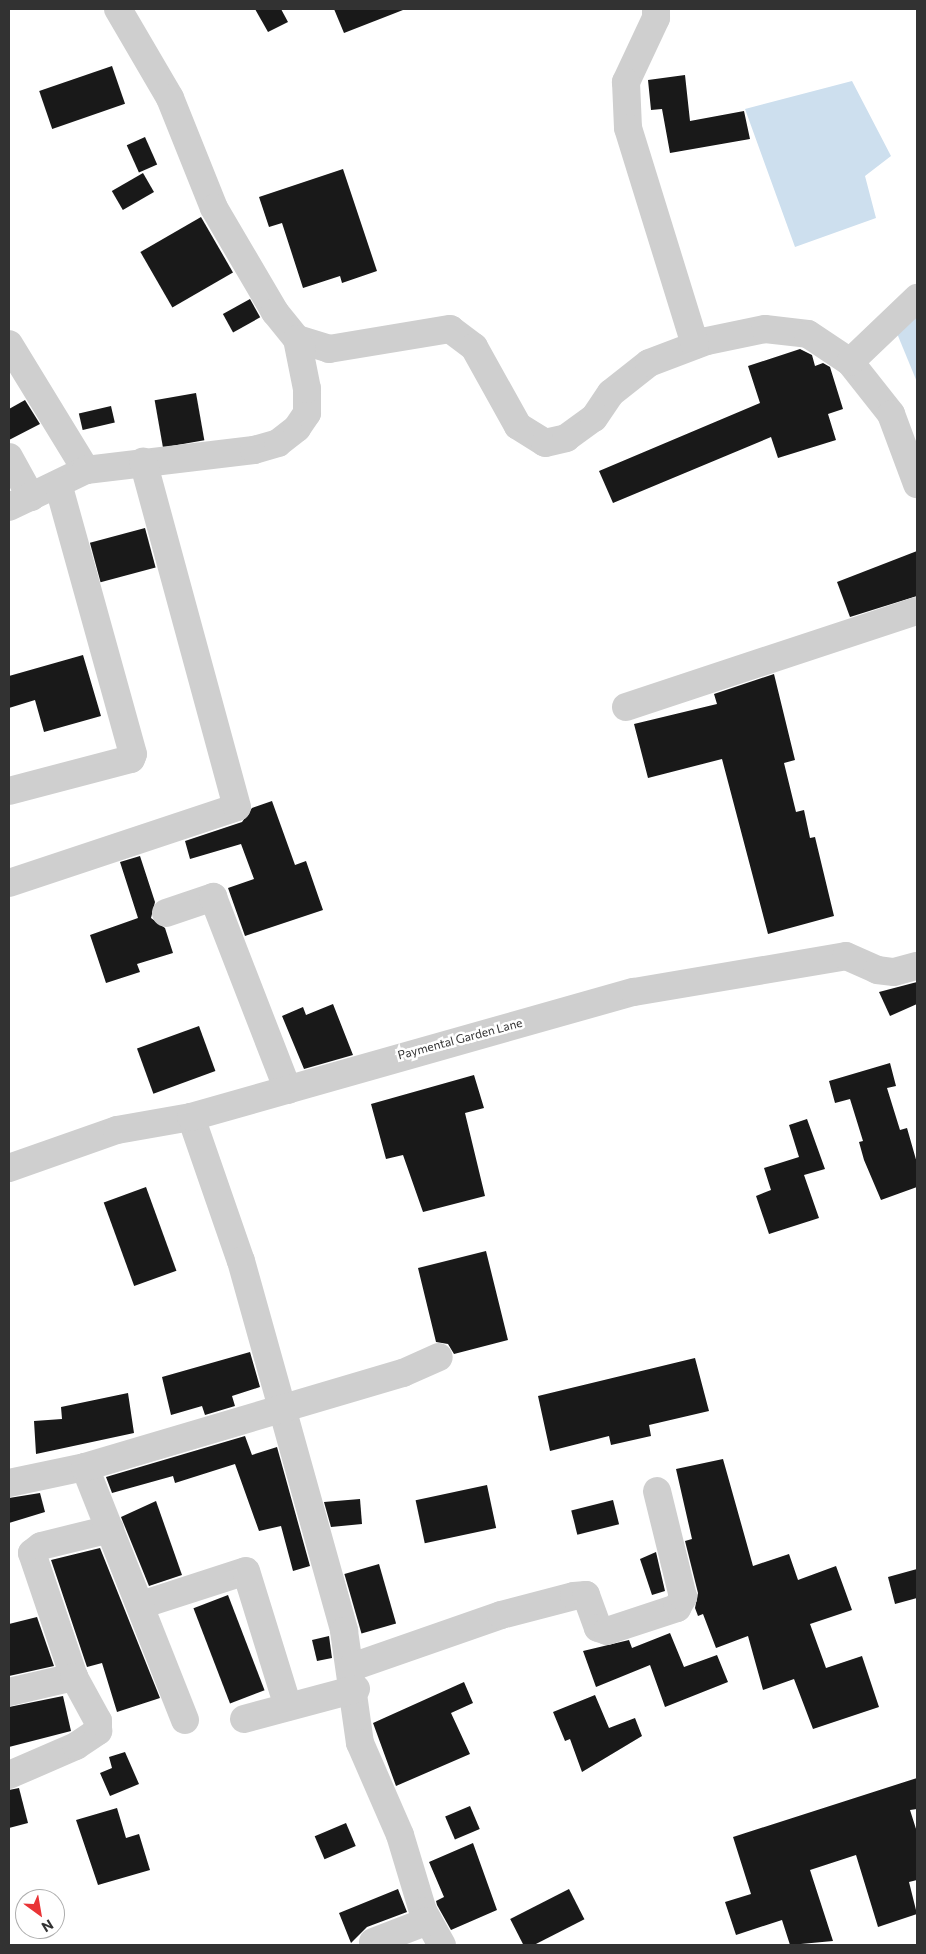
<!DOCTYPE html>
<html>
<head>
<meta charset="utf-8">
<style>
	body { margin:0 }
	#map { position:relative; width:926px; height:1954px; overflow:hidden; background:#fff; font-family:Commissioner,sans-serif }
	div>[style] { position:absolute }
	.water>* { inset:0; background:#cddfee }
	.building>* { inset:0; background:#191919; transform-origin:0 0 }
	.minor>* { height:28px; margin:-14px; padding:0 14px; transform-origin:14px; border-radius:14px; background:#cfcfcf }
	span { translate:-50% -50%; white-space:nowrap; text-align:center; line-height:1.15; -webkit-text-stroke:5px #fff; paint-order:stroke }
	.street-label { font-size:12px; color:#323232 }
	.frame { position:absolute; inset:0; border:10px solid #323232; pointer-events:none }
	.north { position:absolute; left:15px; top:1889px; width:50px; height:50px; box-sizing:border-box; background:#fff; border:1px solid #adadad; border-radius:50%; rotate:148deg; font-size:14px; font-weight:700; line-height:20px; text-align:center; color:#323232 }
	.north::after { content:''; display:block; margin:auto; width:18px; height:22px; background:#e93436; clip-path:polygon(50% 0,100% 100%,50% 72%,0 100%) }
</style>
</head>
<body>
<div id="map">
	<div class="water">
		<div style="clip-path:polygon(852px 81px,891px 156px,865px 176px,876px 218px,795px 247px,745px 109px)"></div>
		<div style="clip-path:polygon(917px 315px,917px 382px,896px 331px)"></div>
	</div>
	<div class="building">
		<div style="clip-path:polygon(255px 9px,281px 9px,288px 22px,268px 32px)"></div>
		<div style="clip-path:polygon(334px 9px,402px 9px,403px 10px,344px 33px)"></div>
		<div style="left:112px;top:66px;width:40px;height:77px;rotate:71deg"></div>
		<div style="clip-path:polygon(685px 75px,690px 121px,744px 111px,750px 139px,670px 153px,662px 109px,651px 110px,648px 80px)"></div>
		<div style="left:145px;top:137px;width:30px;height:20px;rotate:66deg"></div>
		<div style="clip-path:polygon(343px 169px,377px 271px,342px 283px,340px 276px,303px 288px,282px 223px,269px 227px,259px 197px)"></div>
		<div style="left:143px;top:173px;width:22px;height:36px;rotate:60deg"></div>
		<div style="left:201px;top:217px;width:64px;height:70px;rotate:60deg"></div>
		<div style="left:250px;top:299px;width:21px;height:31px;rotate:61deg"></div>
		<div style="clip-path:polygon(800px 349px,812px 355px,815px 366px,823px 363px,830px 367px,843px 409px,828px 414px,836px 440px,778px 458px,771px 437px,613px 503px,599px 471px,760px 403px,748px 366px)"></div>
		<div style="left:196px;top:393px;width:48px;height:42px;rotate:80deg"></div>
		<div style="clip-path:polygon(25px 400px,40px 424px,9px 440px,9px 409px)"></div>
		<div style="left:111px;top:406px;width:17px;height:33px;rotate:77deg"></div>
		<div style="left:145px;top:528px;width:41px;height:57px;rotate:75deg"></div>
		<div style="clip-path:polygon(917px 551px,917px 596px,850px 617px,837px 582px)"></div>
		<div style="clip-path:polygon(83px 655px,101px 716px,44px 732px,35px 700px,9px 708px,9px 676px)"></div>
		<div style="clip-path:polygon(774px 674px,795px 760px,784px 763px,796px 812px,804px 810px,810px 838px,815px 837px,834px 916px,768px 934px,722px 759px,648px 778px,634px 724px,717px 704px,714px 694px)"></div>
		<div style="clip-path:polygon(272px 801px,295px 865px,306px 861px,323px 910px,245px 936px,228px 888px,254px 879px,241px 844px,190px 859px,185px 841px,242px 822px,252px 808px)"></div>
		<div style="clip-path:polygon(140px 856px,155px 902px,151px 918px,165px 928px,173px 953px,137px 964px,140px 972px,106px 983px,90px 935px,138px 918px,120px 862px)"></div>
		<div style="clip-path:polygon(917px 982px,917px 1004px,890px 1016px,879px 992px)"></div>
		<div style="clip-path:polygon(333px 1004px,353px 1055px,304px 1069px,282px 1016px,303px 1007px,306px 1015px)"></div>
		<div style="left:199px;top:1026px;width:48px;height:66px;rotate:70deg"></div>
		<div style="clip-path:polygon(890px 1063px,896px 1086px,887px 1088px,900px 1130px,907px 1128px,917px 1163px,917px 1187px,881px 1200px,864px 1160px,859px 1142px,863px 1141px,850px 1099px,835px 1103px,829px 1081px)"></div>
		<div style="clip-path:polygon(474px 1075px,484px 1108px,465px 1113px,485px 1196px,423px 1212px,403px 1155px,386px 1159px,371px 1104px)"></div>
		<div style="clip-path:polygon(807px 1119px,825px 1169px,804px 1175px,819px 1218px,769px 1234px,756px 1196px,771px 1190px,764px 1168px,799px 1157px,789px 1125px)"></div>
		<div style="left:146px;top:1187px;width:89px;height:45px;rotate:70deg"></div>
		<div style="clip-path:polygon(486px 1251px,508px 1340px,454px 1354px,448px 1344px,436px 1342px,418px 1268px)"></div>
		<div style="clip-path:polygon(250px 1352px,260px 1387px,232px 1396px,235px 1406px,205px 1415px,202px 1406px,171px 1415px,162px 1377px)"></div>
		<div style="clip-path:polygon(695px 1358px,709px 1411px,649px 1425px,651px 1436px,611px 1445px,609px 1436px,550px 1451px,538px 1396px)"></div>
		<div style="clip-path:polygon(128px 1393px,134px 1433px,36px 1454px,34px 1421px,62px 1419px,61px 1407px)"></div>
		<div style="clip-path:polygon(245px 1436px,252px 1455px,277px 1447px,310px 1566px,293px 1571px,281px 1526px,259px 1531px,235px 1464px,175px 1483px,173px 1476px,112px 1493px,106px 1477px)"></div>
		<div style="clip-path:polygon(723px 1459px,753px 1566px,789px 1554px,798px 1580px,836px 1566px,852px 1610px,810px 1624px,826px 1668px,862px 1656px,879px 1707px,813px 1729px,794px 1679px,763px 1690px,748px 1636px,716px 1648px,703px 1614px,698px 1616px,695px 1608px,698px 1593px,685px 1541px,692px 1539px,676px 1469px)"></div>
		<div style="left:487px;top:1485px;width:44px;height:73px;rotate:78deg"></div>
		<div style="clip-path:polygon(40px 1493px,45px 1512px,9px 1523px,9px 1498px)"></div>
		<div style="clip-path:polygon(360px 1499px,362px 1524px,331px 1527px,324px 1502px)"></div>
		<div style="left:613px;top:1500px;width:25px;height:43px;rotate:76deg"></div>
		<div style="clip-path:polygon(156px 1501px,182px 1575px,149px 1586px,121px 1517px)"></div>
		<div style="clip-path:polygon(100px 1548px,160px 1698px,117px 1712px,102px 1663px,87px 1667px,51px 1560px)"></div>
		<div style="clip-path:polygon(656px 1552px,665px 1591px,652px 1595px,640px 1559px)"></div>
		<div style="left:379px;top:1564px;width:62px;height:36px;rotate:74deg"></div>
		<div style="clip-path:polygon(917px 1569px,917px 1598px,895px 1604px,888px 1577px)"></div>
		<div style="left:228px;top:1595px;width:102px;height:37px;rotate:69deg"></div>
		<div style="clip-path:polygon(37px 1617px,54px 1666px,9px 1676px,9px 1624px)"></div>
		<div style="clip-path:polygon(670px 1633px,684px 1667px,717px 1655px,728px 1682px,665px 1707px,650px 1665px,596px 1687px,583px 1651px,629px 1640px,632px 1648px)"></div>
		<div style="clip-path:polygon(329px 1636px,332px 1658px,317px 1661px,312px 1640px)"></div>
		<div style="clip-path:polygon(464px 1682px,473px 1703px,451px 1713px,470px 1754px,396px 1786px,373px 1723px)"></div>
		<div style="clip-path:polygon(595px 1695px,609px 1728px,635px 1718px,642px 1736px,582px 1772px,570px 1739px,565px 1741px,553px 1712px)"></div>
		<div style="clip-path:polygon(63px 1696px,71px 1731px,9px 1747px,9px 1707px)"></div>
		<div style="clip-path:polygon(125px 1752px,139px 1784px,110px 1796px,100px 1773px,112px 1768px,109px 1757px)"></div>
		<div style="clip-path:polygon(917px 1778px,917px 1809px,910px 1810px,917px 1832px,917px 1880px,909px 1882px,917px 1914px,878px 1927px,856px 1855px,810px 1870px,833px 1941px,790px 1945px,782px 1920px,736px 1935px,725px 1902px,751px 1894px,733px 1837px)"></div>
		<div style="clip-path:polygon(19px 1788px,28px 1823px,9px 1828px,9px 1790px)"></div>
		<div style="left:470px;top:1806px;width:25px;height:27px;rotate:67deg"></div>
		<div style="clip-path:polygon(117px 1808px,126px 1838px,139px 1834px,150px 1870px,98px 1885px,76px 1820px)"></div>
		<div style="left:346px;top:1823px;width:25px;height:34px;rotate:67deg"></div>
		<div style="clip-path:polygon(473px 1843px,497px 1910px,451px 1930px,437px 1905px,436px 1901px,444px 1897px,429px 1862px)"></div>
		<div style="clip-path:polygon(398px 1889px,407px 1912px,367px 1927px,351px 1943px,339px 1913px)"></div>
		<div style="left:569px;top:1889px;width:34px;height:66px;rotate:63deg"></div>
	</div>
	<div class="minor">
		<div style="left:118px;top:9px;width:103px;rotate:59.7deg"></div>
		<div style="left:170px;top:98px;width:118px;rotate:68.2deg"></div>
		<div style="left:214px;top:208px;width:121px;rotate:59.6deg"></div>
		<div style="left:275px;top:312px;width:35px;rotate:51deg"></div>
		<div style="left:297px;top:339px;width:34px;rotate:17deg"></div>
		<div style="left:329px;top:349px;width:123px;rotate:-9.4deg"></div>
		<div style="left:450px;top:329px;width:30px;rotate:37deg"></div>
		<div style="left:474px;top:347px;width:90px;rotate:60.9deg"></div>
		<div style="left:518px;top:426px;width:32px;rotate:32deg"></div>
		<div style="left:545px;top:443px;width:22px;rotate:-13deg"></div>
		<div style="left:566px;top:438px;width:34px;rotate:-36deg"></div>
		<div style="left:594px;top:418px;width:30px;rotate:-56deg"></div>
		<div style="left:611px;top:393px;width:48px;rotate:-38.3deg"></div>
		<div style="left:649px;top:363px;width:62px;rotate:-20.8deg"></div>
		<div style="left:707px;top:341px;width:59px;rotate:-11.7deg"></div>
		<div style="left:765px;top:329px;width:43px;rotate:6.6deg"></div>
		<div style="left:808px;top:334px;width:50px;rotate:33.7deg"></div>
		<div style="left:850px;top:362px;width:66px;rotate:51.7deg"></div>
		<div style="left:891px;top:414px;width:75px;rotate:69.6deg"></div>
		<div style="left:656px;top:9px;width:9px;rotate:90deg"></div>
		<div style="left:656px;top:18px;width:71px;rotate:115.1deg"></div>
		<div style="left:626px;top:82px;width:46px;rotate:87.5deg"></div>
		<div style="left:628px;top:128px;width:227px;rotate:72.8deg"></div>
		<div style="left:9px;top:344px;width:148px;rotate:58.6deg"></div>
		<div style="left:850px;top:362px;width:93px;rotate:-43.7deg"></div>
		<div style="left:9px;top:457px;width:46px;rotate:61.2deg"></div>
		<div style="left:9px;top:507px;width:85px;rotate:-25.7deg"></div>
		<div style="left:86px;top:470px;width:169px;rotate:-6.8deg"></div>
		<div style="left:254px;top:450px;width:25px;rotate:-16deg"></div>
		<div style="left:278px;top:443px;width:24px;rotate:-38deg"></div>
		<div style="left:297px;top:428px;width:18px;rotate:-56deg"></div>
		<div style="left:307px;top:413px;width:24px;rotate:-90deg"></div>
		<div style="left:307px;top:389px;width:51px;rotate:-101.3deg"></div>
		<div style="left:626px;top:707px;width:306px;rotate:-18.3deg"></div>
		<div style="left:9px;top:791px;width:126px;rotate:-14.7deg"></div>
		<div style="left:131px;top:759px;width:5px;rotate:-68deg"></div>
		<div style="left:133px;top:754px;width:280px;rotate:-105.5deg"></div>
		<div style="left:9px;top:883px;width:240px;rotate:-18.4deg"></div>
		<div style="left:237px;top:807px;width:358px;rotate:-105.2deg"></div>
		<div style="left:166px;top:913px;width:50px;rotate:-18.8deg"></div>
		<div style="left:213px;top:897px;width:207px;rotate:68.8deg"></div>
		<div style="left:191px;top:1117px;width:152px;rotate:70.9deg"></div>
		<div style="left:241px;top:1261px;width:384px;rotate:74.4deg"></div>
		<div style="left:344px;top:1631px;width:113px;rotate:81.9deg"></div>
		<div style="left:360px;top:1743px;width:100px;rotate:66.5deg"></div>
		<div style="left:400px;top:1835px;width:79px;rotate:73.2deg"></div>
		<div style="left:423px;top:1911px;width:39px;rotate:61deg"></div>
		<div style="left:9px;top:1168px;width:114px;rotate:-19.4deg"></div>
		<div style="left:117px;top:1130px;width:75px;rotate:-10deg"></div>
		<div style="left:191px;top:1117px;width:460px;rotate:-15.8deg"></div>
		<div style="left:634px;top:992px;width:215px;rotate:-9.6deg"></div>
		<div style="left:846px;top:956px;width:34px;rotate:24deg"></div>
		<div style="left:877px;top:970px;width:17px;rotate:7deg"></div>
		<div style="left:894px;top:972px;width:24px;rotate:-15deg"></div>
		<div style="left:9px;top:1483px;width:78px;rotate:-11.9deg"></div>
		<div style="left:141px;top:1605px;width:110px;rotate:-17.9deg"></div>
		<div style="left:246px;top:1571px;width:142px;rotate:72.8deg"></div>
		<div style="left:352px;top:1667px;width:158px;rotate:-19.2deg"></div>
		<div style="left:501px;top:1615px;width:75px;rotate:-14.6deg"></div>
		<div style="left:574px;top:1596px;width:12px;rotate:-5deg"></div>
		<div style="left:586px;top:1595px;width:35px;rotate:70deg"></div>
		<div style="left:598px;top:1628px;width:9px;rotate:18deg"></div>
		<div style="left:607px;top:1631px;width:74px;rotate:-18.2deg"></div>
		<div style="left:677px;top:1608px;width:13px;rotate:-61deg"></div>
		<div style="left:683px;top:1597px;width:109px;rotate:-103.8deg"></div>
		<div style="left:9px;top:1692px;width:67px;rotate:-13deg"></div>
		<div style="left:74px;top:1677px;width:131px;rotate:-108.7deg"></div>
		<div style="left:32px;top:1553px;width:11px;rotate:-38deg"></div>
		<div style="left:41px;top:1546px;width:71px;rotate:-13.8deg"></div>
		<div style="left:244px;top:1719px;width:116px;rotate:-15deg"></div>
		<div style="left:185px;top:1720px;width:272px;rotate:-111.6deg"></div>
		<div style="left:85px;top:1467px;width:332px;rotate:-16.5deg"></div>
		<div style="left:403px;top:1373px;width:39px;rotate:-24deg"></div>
		<div style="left:9px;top:1775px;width:73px;rotate:-23.4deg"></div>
		<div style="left:76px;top:1746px;width:27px;rotate:-34deg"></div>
		<div style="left:98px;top:1731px;width:10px;rotate:-90deg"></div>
		<div style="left:98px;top:1721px;width:50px;rotate:-118.6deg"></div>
		<div style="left:373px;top:1942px;width:59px;rotate:-20.9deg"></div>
	</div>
	<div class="street-label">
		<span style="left:460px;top:1039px;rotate:-15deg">Paymental Garden Lane</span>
	</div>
	<div class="frame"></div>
	<div class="north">N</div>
</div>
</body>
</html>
